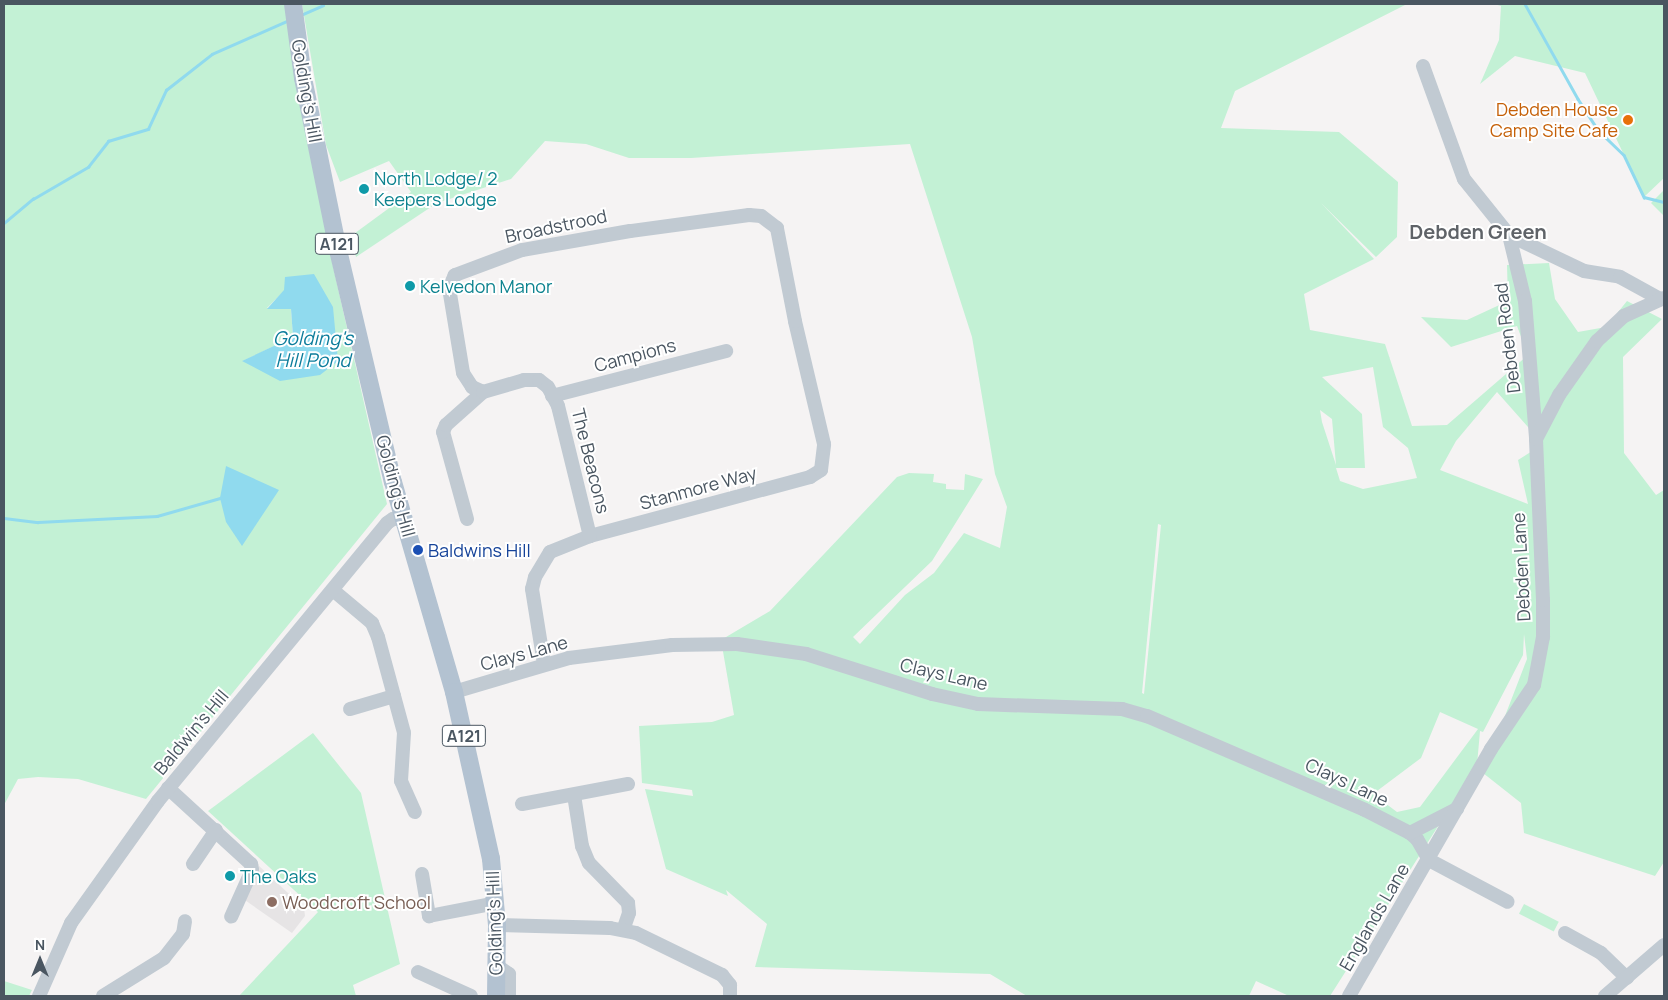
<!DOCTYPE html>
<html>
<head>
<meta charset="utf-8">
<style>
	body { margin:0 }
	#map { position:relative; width:1668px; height:1000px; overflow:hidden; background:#f5f3f3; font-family:Manrope,sans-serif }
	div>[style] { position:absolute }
	.education>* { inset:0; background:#e6e4e5 }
	.green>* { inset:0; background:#c3f1d5; transform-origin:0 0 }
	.water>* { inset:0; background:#90daee }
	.stream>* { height:2.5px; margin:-1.25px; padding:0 1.25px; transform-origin:1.25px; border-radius:1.25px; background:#90daee }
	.minor>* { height:14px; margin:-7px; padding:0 7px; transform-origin:7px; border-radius:7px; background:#c1cad2 }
	.major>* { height:18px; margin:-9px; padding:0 9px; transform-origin:9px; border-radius:9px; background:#b3c2d1 }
	.dots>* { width:14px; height:14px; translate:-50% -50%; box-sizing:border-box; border:2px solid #fff; border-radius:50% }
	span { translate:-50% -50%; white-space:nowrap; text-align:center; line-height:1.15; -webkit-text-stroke:4px #fff; paint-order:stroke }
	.shield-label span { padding:1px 4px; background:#fff; border:1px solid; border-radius:4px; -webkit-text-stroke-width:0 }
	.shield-label { font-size:16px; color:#4a5661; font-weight:700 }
	.street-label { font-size:18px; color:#4a5661 }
	.food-label { font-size:18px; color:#c56008 }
	.right { translate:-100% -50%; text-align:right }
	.culture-label { font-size:18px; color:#0d838f }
	.left { translate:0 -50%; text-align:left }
	.transit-label { font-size:18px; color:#164399 }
	.education-label { font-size:18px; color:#785e54 }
	.water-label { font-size:19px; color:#0c7c9b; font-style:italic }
	.quarter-label { font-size:20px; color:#5f6368; font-weight:700 }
	.frame { position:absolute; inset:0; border:5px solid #4a5661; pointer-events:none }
	.north { position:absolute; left:15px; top:935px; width:50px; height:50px; -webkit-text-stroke:4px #fff; paint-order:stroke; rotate:0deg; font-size:14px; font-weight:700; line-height:20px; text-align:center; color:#4a5661 }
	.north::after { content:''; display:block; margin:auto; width:18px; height:22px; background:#4a5661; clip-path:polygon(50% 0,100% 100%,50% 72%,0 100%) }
</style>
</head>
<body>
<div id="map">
	<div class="education">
		<div style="clip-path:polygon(257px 864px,304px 908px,305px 916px,292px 933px,239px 896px)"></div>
	</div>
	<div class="green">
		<div style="clip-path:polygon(evenodd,4px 4px,289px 4px,332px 262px,387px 504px,146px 799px,78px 779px,38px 777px,18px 779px,4px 805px,4px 4px,285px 290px,320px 375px,243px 361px,293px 337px,291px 309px,267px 308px,285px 290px)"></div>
		<div style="clip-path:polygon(evenodd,302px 4px,1407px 4px,1235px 91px,1221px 128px,1339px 132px,1398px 182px,1397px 237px,1376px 257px,1321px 203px,1374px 259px,1304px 294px,1310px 330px,1385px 344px,1412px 426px,1447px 425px,1528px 355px,1517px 326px,1451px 347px,1421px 317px,1467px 320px,1508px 301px,1507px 265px,1549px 263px,1555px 299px,1578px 332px,1606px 327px,1627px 301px,1662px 319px,1623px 357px,1624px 453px,1656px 495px,1664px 490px,1664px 862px,1655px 876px,1524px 833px,1521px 803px,1483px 773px,1527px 659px,1524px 634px,1523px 655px,1483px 732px,1480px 731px,1477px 765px,1330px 996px,1289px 996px,1256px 981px,1249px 996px,1027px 996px,990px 974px,755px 967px,767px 924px,726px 890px,728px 896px,666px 869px,645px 789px,693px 796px,692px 790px,642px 783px,639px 726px,712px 722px,734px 715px,721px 640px,770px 611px,897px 477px,909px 473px,934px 474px,933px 482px,946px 484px,946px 489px,964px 490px,965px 474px,983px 479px,932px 561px,853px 637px,860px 644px,905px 595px,934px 573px,964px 533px,1000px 548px,1007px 507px,995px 474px,972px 337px,910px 144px,691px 158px,629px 158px,586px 144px,545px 141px,511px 179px,437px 203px,356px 257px,351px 236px,411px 192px,389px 161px,340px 182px,326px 145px,302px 4px,1373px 367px,1383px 427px,1408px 448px,1417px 478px,1363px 489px,1340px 481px,1336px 468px,1365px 468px,1362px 414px,1322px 377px,1373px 367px,302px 4px,1497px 392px,1543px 444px,1518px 460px,1528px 504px,1440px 470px,1456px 441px,1497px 392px,302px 4px,1320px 410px,1332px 419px,1336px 465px,1322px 422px,1320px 410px,302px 4px,1158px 524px,1161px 525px,1144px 694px,1142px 693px,1158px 524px,302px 4px,1440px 712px,1478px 729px,1420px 807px,1397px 812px,1373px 794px,1421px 758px,1440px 712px)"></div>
		<div style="clip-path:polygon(1494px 4px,1664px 4px,1664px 178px,1644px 197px,1585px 73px,1515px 56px,1480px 84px,1499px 40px,1501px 6px)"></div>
		<div style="clip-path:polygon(1664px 190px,1664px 216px,1651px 203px)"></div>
		<div style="clip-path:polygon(313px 733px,361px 793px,400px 964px,353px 985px,356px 996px,239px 996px,318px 912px,208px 811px)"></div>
		<div style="left:1524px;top:904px;width:39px;height:11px;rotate:27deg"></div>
		<div style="clip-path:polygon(4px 981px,32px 990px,29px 996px,4px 996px)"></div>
	</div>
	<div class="water">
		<div style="clip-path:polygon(314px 274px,333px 307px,338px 361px,320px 375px,280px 381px,242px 361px,293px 337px,291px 309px,267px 309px,284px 290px,285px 277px)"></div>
		<div style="clip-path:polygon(226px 466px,279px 490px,242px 546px,226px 522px,220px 498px)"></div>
	</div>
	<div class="stream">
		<div style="left:1525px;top:4px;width:109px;rotate:60.8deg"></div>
		<div style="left:1578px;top:99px;width:37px;rotate:57deg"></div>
		<div style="left:1598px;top:130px;width:36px;rotate:44deg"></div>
		<div style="left:1624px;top:155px;width:47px;rotate:64.5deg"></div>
		<div style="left:1644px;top:197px;width:21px;rotate:14deg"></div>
		<div style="left:301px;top:15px;width:24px;rotate:-24deg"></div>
		<div style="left:4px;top:223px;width:38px;rotate:-40deg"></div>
		<div style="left:33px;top:199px;width:64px;rotate:-30.2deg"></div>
		<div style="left:88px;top:167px;width:33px;rotate:-52deg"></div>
		<div style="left:108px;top:141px;width:42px;rotate:-16.7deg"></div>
		<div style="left:148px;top:129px;width:43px;rotate:-65.2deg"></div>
		<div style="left:166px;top:90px;width:58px;rotate:-38deg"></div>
		<div style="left:212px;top:54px;width:84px;rotate:-23.8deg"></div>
		<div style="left:4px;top:518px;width:34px;rotate:7deg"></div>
		<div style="left:38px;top:522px;width:119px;rotate:-2.9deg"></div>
		<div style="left:157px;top:516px;width:66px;rotate:-15.9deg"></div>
	</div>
	<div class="minor">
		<div style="left:1423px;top:66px;width:120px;rotate:70.1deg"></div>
		<div style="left:1464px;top:179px;width:72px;rotate:51.2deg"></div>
		<div style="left:1509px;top:235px;width:83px;rotate:25.6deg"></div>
		<div style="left:1584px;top:271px;width:36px;rotate:9deg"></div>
		<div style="left:1620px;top:277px;width:46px;rotate:28.8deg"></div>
		<div style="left:1509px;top:235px;width:68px;rotate:76.4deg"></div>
		<div style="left:1525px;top:301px;width:137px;rotate:85.4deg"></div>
		<div style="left:552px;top:396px;width:180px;rotate:-14.5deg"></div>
		<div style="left:467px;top:519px;width:90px;rotate:-105.4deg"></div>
		<div style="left:443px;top:432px;width:8px;rotate:-67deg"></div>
		<div style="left:446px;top:425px;width:50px;rotate:-41.7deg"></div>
		<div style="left:334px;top:591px;width:50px;rotate:40.1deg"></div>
		<div style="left:372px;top:623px;width:15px;rotate:67deg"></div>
		<div style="left:378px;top:637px;width:99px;rotate:74.8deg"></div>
		<div style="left:404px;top:733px;width:48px;rotate:93.6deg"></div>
		<div style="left:401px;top:781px;width:34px;rotate:66deg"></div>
		<div style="left:544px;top:664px;width:76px;rotate:-99.1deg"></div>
		<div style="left:532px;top:589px;width:12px;rotate:-76deg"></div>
		<div style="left:535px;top:577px;width:29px;rotate:-59deg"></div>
		<div style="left:550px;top:552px;width:43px;rotate:-21.8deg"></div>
		<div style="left:590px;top:536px;width:228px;rotate:-15deg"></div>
		<div style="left:810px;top:477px;width:13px;rotate:-32deg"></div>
		<div style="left:821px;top:470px;width:26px;rotate:-83deg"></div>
		<div style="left:824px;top:444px;width:126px;rotate:-103.3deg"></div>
		<div style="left:795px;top:321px;width:95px;rotate:-101deg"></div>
		<div style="left:777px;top:228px;width:20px;rotate:-143deg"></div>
		<div style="left:761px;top:216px;width:12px;rotate:-175deg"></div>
		<div style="left:749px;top:215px;width:120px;rotate:172.3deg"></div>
		<div style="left:630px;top:231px;width:110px;rotate:170deg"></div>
		<div style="left:522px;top:250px;width:72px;rotate:159.5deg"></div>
		<div style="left:455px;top:275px;width:14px;rotate:115deg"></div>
		<div style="left:449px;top:288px;width:86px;rotate:80.6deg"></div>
		<div style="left:463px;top:373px;width:17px;rotate:57deg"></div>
		<div style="left:472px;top:387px;width:12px;rotate:24deg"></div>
		<div style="left:483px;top:392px;width:43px;rotate:-16.3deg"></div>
		<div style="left:524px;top:380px;width:15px"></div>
		<div style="left:539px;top:380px;width:11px;rotate:38deg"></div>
		<div style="left:548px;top:387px;width:21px;rotate:62deg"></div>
		<div style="left:558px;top:406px;width:134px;rotate:76.2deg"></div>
		<div style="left:454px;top:692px;width:120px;rotate:-16.5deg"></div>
		<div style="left:569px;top:658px;width:104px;rotate:-7.2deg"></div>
		<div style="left:672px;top:645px;width:65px;rotate:-0.9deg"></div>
		<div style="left:737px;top:644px;width:70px;rotate:8.2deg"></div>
		<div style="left:806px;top:654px;width:132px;rotate:17.6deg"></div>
		<div style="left:932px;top:694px;width:47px;rotate:12.3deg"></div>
		<div style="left:978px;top:704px;width:144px;rotate:2deg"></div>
		<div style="left:1122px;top:709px;width:26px;rotate:16deg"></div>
		<div style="left:1147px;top:716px;width:237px;rotate:23.3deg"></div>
		<div style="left:1365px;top:810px;width:51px;rotate:27.1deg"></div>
		<div style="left:1410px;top:833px;width:9px;rotate:41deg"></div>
		<div style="left:1417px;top:839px;width:24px;rotate:60deg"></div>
		<div style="left:1429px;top:860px;width:89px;rotate:28deg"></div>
		<div style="left:350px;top:709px;width:46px;rotate:-16.5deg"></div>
		<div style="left:168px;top:788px;width:113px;rotate:42.5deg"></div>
		<div style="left:251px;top:864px;width:6px;rotate:81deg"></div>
		<div style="left:252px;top:870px;width:51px;rotate:114.1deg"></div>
		<div style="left:574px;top:795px;width:52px;rotate:81.1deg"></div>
		<div style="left:582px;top:846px;width:18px;rotate:68deg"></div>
		<div style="left:589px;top:863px;width:56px;rotate:45.7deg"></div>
		<div style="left:628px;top:903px;width:10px;rotate:84deg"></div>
		<div style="left:629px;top:913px;width:18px;rotate:109deg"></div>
		<div style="left:522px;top:804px;width:108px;rotate:-10.7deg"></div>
		<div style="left:1410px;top:833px;width:53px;rotate:-27.1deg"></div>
		<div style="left:193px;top:864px;width:41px;rotate:-55.9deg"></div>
		<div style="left:422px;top:874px;width:43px;rotate:80.5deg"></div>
		<div style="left:429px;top:916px;width:68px;rotate:-11deg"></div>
		<div style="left:497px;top:925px;width:113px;rotate:1.5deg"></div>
		<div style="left:610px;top:928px;width:26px;rotate:11deg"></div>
		<div style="left:636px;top:933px;width:96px;rotate:26deg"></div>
		<div style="left:722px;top:975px;width:13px;rotate:51deg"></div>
		<div style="left:730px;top:985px;width:11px;rotate:90deg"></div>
		<div style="left:1565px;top:933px;width:41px;rotate:29.1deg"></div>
		<div style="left:1601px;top:953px;width:36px;rotate:44deg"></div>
		<div style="left:496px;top:965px;width:16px;rotate:35deg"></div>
		<div style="left:509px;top:974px;width:22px;rotate:90deg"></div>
		<div style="left:418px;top:972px;width:58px;rotate:24.4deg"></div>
		<div style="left:39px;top:996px;width:80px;rotate:-66.3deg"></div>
		<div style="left:71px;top:923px;width:150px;rotate:-54.5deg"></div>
		<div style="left:158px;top:801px;width:360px;rotate:-50.5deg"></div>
		<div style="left:387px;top:523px;width:7px;rotate:-34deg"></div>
		<div style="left:393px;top:519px;width:11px;rotate:-10deg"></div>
		<div style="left:103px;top:996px;width:72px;rotate:-31.9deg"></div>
		<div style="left:164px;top:958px;width:31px;rotate:-52deg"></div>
		<div style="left:183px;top:934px;width:13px;rotate:-81deg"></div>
		<div style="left:1349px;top:996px;width:285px;rotate:-60.1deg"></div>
		<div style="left:1491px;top:749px;width:77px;rotate:-56.1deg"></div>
		<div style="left:1534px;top:685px;width:49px;rotate:-79.4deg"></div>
		<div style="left:1543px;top:637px;width:37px;rotate:-90deg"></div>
		<div style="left:1543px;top:600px;width:161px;rotate:-92.5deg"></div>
		<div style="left:1536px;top:439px;width:50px;rotate:-62.4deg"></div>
		<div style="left:1559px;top:395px;width:66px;rotate:-54.9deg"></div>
		<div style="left:1597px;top:341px;width:37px;rotate:-43deg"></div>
		<div style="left:1624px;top:316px;width:44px;rotate:-24.2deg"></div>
		<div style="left:1605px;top:996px;width:78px;rotate:-40.8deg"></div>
	</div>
	<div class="major">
		<div style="left:293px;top:4px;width:75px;rotate:82.3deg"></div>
		<div style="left:303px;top:78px;width:176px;rotate:78.5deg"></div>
		<div style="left:338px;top:250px;width:238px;rotate:76.7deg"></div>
		<div style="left:393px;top:482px;width:219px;rotate:73.8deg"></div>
		<div style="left:454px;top:692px;width:171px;rotate:77.5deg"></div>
		<div style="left:491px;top:859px;width:66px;rotate:84.8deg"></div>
		<div style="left:497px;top:925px;width:71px;rotate:90.8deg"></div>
	</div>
	<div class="dots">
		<div style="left:1628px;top:120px;background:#e8710a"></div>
		<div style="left:364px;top:189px;background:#0f9aa8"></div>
		<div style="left:410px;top:286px;background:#0f9aa8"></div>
		<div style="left:418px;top:550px;background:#1a4fb4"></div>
		<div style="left:230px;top:876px;background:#0f9aa8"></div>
		<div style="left:272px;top:902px;background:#8d6e63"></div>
	</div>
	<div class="shield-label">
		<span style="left:337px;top:244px">A121</span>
		<span style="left:464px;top:736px">A121</span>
	</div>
	<div class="street-label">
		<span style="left:307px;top:91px;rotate:80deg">Golding's Hill</span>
		<span style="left:556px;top:226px;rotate:-12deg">Broadstrood</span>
		<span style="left:1507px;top:338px;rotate:-97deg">Debden Road</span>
		<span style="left:635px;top:355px;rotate:-15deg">Campions</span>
		<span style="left:591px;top:461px;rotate:76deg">The Beacons</span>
		<span style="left:396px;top:486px;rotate:75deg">Golding's Hill</span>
		<span style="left:698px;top:488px;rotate:-15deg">Stanmore Way</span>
		<span style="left:1521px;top:567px;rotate:-93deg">Debden Lane</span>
		<span style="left:524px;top:653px;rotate:-15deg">Clays Lane</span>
		<span style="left:944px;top:674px;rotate:13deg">Clays Lane</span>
		<span style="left:191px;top:732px;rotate:-50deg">Baldwin's Hill</span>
		<span style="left:1347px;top:782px;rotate:25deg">Clays Lane</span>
		<span style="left:1374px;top:917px;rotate:-60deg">Englands Lane</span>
		<span style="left:494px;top:923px;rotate:-92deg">Golding's Hill</span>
	</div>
	<div class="food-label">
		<span class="right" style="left:1618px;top:120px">Debden House<br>Camp Site Cafe</span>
	</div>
	<div class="culture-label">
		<span class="left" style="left:374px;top:189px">North Lodge/ 2<br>Keepers Lodge</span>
		<span class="left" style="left:420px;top:286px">Kelvedon Manor</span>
		<span class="left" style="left:240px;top:876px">The Oaks</span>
	</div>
	<div class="transit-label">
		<span class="left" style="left:428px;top:550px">Baldwins Hill</span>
	</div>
	<div class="education-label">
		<span class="left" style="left:282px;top:902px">Woodcroft School</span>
	</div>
	<div class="water-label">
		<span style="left:313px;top:350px">Golding's<br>Hill Pond</span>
	</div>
	<div class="quarter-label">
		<span style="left:1478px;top:231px">Debden Green</span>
	</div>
	<div class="frame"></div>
	<div class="north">N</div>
</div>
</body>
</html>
